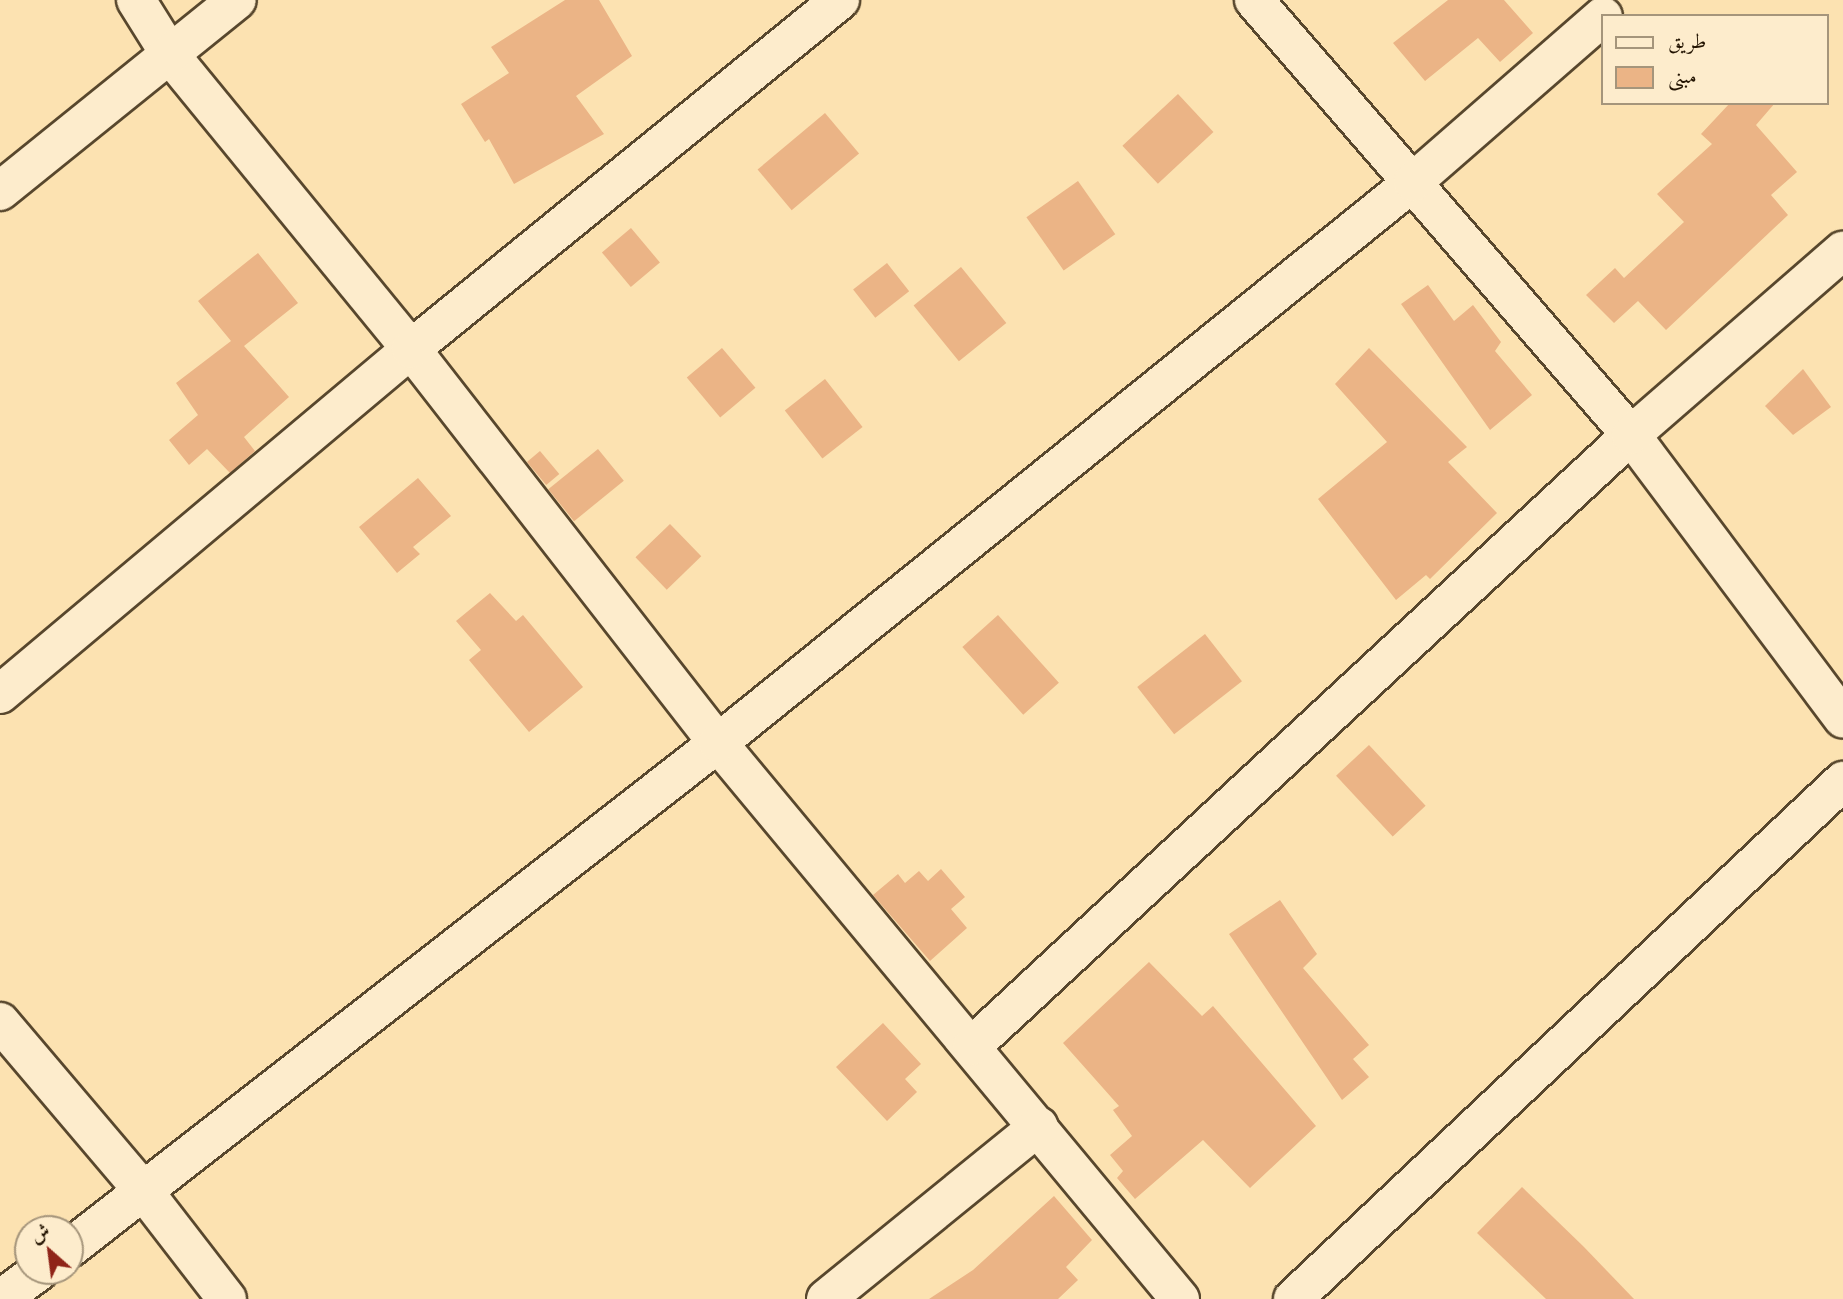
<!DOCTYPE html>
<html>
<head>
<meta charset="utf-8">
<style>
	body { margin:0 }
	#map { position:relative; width:1843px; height:1299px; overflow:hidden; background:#fce2b1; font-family:"Libre Bodoni",Amiri,serif }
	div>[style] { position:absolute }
	.building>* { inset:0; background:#ebb486; transform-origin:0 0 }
	.roads { filter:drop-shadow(2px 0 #58472d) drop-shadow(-2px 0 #58472d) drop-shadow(0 2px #58472d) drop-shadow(0 -2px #58472d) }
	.minor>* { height:38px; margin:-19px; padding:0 19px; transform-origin:19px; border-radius:19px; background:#fdeccc }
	span { translate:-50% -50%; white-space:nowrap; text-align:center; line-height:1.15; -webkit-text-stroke:5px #fdeccc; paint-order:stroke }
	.legend { position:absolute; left:1601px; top:14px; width:228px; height:91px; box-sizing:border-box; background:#fdeccc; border:2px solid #a5957b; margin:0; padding:9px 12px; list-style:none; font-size:21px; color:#221301 }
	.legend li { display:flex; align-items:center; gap:14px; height:35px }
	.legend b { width:35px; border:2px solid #a5957b }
	.north { position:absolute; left:14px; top:1215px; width:70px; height:70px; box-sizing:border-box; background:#fdeccc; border:2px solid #a5957b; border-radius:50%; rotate:332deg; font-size:19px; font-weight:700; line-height:28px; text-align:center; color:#221301 }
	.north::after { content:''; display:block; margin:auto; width:24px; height:32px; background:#8f2418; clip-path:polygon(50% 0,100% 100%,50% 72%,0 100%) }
</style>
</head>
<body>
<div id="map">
	<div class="building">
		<div style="clip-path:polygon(565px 0,599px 0,632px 56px,576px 96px,604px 134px,514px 184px,489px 139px,485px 142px,461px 104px,509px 73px,491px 47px)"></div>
		<div style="clip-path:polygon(1448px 0,1504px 0,1533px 33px,1500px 62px,1478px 38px,1425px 81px,1393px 43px)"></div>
		<div style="left:1178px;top:94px;width:52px;height:76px;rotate:47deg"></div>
		<div style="clip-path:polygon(1730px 103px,1775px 103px,1756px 125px,1797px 172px,1771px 195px,1788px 215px,1666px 330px,1638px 301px,1614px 323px,1586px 295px,1615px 268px,1624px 278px,1684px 222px,1657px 194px,1712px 144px,1701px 134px)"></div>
		<div style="left:825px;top:113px;width:53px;height:88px;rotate:50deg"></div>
		<div style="left:1078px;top:181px;width:65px;height:63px;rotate:55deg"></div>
		<div style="left:631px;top:228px;width:45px;height:38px;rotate:50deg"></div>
		<div style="clip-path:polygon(258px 253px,298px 303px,244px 346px,289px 397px,244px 437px,255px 451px,230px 473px,207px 449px,189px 465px,169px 440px,198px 415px,176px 383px,231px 341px,198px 301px)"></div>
		<div style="left:887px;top:263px;width:36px;height:43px;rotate:52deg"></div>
		<div style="left:961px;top:267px;width:72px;height:61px;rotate:51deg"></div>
		<div style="clip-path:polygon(1428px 285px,1454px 321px,1473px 305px,1501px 342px,1495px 351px,1532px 395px,1490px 430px,1401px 304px)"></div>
		<div style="left:722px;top:348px;width:52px;height:46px;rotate:50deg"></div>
		<div style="clip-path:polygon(1369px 348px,1467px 447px,1448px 462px,1497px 513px,1430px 579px,1426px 575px,1396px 600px,1318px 499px,1387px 442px,1335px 384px)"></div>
		<div style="clip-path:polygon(1803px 369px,1831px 407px,1793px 435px,1765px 406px)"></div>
		<div style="left:825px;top:379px;width:61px;height:51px;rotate:52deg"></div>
		<div style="left:598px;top:449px;width:41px;height:64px;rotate:51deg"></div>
		<div style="left:540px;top:451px;width:30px;height:17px;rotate:50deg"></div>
		<div style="clip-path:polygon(418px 478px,451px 516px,413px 547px,420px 554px,397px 573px,359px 527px)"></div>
		<div style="left:670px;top:524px;width:45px;height:48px;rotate:46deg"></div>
		<div style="clip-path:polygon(490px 593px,516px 621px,523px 615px,583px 687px,529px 732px,469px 660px,481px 650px,456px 621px)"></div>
		<div style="left:998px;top:615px;width:91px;height:48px;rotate:48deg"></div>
		<div style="left:1205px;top:634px;width:60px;height:86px;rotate:52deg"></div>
		<div style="left:1369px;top:745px;width:83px;height:45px;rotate:47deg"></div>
		<div style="clip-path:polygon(941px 869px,965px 897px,951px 909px,967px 928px,930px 961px,873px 895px,898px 874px,905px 883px,919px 871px,928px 881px)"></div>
		<div style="clip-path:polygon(1280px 900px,1317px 954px,1303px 968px,1369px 1045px,1353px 1059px,1369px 1077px,1342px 1100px,1229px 934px)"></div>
		<div style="clip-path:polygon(1149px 962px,1202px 1016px,1213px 1006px,1316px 1126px,1250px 1188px,1203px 1140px,1135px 1199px,1117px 1178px,1123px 1171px,1110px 1155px,1132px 1136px,1113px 1110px,1119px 1106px,1063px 1043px)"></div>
		<div style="clip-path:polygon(883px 1023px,921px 1064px,905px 1079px,917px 1092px,887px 1121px,836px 1067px)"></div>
		<div style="clip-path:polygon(1522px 1187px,1583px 1246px,1634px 1299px,1546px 1299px,1477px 1233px)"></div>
		<div style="clip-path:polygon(1054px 1196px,1092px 1240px,1066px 1267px,1078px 1280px,1058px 1299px,929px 1299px,973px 1270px)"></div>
	</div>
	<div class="roads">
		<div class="minor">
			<div style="left:136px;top:0;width:66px;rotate:58deg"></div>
			<div style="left:171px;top:56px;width:379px;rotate:50.7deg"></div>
			<div style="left:411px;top:349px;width:499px;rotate:52.1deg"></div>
			<div style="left:718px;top:743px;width:723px;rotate:50.28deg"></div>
			<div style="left:1254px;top:0;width:576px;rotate:49.09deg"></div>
			<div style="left:1631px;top:435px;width:354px;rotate:53.2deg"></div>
			<div style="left:0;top:191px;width:304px;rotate:-38.9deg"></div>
			<div style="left:0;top:694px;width:537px;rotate:-40.01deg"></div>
			<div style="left:411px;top:349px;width:553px;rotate:-39.13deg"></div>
			<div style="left:0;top:1022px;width:224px;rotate:49.7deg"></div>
			<div style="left:145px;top:1193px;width:134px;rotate:52.3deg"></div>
			<div style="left:972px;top:1046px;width:899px;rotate:-42.84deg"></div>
			<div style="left:1631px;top:435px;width:281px;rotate:-41deg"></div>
			<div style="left:70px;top:1248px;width:822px;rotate:-37.93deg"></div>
			<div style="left:718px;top:743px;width:893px;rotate:-38.91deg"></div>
			<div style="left:1413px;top:182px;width:252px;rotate:-41.1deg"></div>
			<div style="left:1px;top:1299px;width:47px;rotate:-36.4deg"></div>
			<div style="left:826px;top:1299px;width:274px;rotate:-39.1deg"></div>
			<div style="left:1293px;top:1299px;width:756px;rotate:-43.28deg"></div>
		</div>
	</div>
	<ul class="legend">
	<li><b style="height:9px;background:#fdeccc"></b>طريق</li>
	<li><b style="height:19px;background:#ebb486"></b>مبنى</li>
	</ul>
	<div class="north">ش</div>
</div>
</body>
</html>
